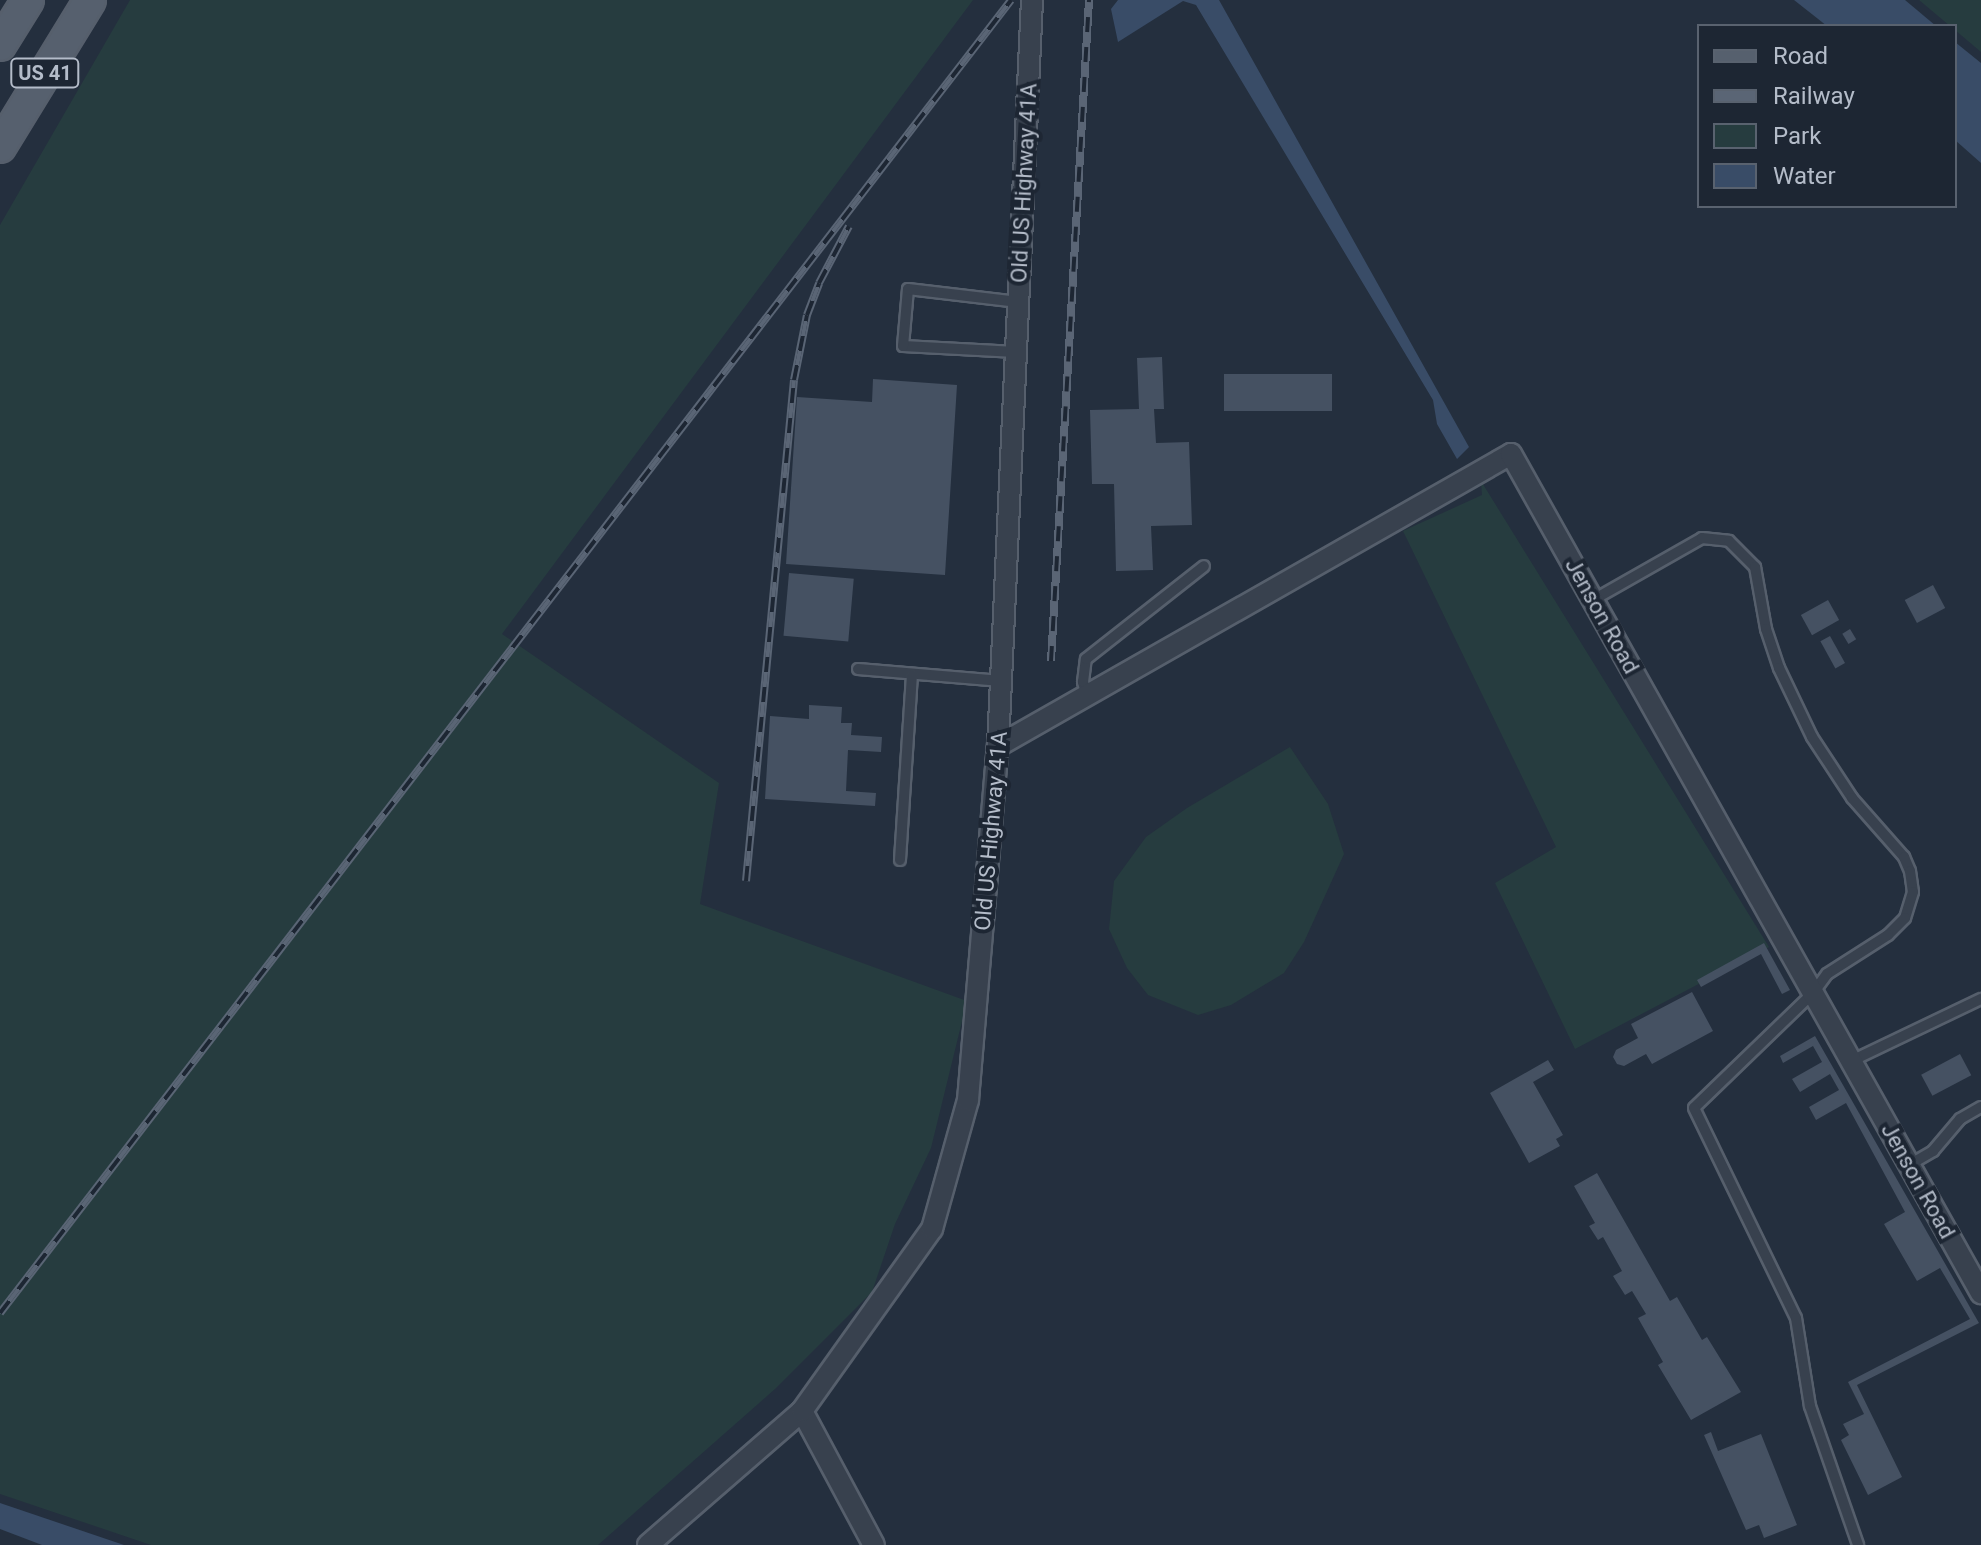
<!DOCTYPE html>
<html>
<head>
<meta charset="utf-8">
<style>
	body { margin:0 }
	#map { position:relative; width:1981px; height:1545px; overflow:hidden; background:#242f3e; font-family:Roboto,sans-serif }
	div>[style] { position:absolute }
	.green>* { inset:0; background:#263c3f }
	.water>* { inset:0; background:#394c67 }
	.building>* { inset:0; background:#455162; transform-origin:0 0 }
	.roads { filter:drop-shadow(2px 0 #565f6c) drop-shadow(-2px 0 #565f6c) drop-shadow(0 2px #565f6c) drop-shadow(0 -2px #565f6c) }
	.service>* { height:10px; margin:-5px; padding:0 5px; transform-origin:5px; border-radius:5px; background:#38414e }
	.minor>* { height:20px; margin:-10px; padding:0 10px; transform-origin:10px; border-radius:10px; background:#38414e }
	.primary>* { height:30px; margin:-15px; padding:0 15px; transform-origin:15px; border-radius:15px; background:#56606e }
	.rail>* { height:8px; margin-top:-4px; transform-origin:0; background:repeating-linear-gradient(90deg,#1d2633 0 15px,#5a6575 0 30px); box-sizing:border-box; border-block:2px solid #5a6575 }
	span { translate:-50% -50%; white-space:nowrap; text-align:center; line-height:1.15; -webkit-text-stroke:8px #1d2633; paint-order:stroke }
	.shield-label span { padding:2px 6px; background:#1d2633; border:2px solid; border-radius:6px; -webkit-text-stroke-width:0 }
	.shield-label { font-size:20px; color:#b4bcc9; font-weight:700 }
	.street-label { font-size:22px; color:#b4bcc9 }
	.legend { position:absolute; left:1697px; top:24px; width:260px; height:184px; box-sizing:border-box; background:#1d2633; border:2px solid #59626f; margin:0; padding:10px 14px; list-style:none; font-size:24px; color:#b4bcc9 }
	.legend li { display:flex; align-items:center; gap:16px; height:40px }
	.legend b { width:40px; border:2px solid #59626f }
</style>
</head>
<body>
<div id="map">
	<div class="green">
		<div style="clip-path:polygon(130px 0,973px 0,502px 634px,719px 783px,700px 904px,967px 1001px,931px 1148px,895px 1224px,872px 1292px,775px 1389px,598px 1545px,151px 1545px,0 1494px,0 225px)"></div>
		<div style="clip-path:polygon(1919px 0,1981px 0,1981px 52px,1955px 30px,1955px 26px,1950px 26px)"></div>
		<div style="clip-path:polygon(1481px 481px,1769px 947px,1575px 1049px,1495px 883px,1556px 847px,1403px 531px,1482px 495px)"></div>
		<div style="clip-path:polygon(1290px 747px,1328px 804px,1344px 854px,1304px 942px,1284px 973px,1231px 1005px,1198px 1015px,1148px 995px,1127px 968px,1109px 929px,1114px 881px,1146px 837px,1187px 808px)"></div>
	</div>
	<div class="water">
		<div style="clip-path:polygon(1118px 0,1219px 0,1469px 447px,1457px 459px,1437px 424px,1433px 400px,1196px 5px,1183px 1px,1118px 42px,1111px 9px)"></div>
		<div style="clip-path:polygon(1794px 0,1905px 0,1936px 26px,1827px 26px)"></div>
		<div style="clip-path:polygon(1955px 42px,1981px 63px,1981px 163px,1955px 140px)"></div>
		<div style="clip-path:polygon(0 1503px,124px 1545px,42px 1545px,0 1529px)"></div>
	</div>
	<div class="building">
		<div style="clip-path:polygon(1162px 357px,1164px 409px,1154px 409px,1156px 443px,1189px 442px,1192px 525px,1151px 526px,1153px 570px,1116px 571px,1114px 484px,1092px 484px,1090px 410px,1139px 409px,1137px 358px)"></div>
		<div style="left:1332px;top:374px;width:37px;height:108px;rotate:90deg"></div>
		<div style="clip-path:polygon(873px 379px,957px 385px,945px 575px,786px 564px,797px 397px,872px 402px)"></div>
		<div style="left:789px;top:573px;width:65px;height:63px;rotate:5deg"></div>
		<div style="left:1933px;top:585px;width:26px;height:32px;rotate:62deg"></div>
		<div style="left:1828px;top:600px;width:23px;height:31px;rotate:61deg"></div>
		<div style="left:1850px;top:629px;width:12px;height:9px;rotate:59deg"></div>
		<div style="left:1830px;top:636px;width:31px;height:11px;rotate:61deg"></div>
		<div style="clip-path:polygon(809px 705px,842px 707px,841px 723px,852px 723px,851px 735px,882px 737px,881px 752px,848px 750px,846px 791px,876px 793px,875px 806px,765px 799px,770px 716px,809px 719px)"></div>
		<div style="clip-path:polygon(1764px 943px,1790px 990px,1782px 994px,1761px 954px,1701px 987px,1697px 980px)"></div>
		<div style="clip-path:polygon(1692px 992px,1713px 1031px,1652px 1064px,1646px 1054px,1624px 1066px,1617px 1064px,1613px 1057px,1616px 1050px,1638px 1038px,1631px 1024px)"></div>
		<div style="clip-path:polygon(1815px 1036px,1979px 1323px,1857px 1385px,1902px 1477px,1868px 1495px,1841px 1440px,1849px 1435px,1843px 1424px,1864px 1414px,1848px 1382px,1970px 1319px,1940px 1268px,1917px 1281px,1884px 1224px,1905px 1212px,1846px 1103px,1816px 1120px,1809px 1107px,1839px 1090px,1830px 1074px,1800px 1092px,1792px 1079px,1822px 1062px,1813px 1046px,1783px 1063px,1780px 1056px)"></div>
		<div style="left:1960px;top:1054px;width:24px;height:44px;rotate:62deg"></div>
		<div style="clip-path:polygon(1548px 1060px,1554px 1070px,1533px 1082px,1563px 1135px,1556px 1139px,1560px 1146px,1529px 1163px,1490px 1093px)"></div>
		<div style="clip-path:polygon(1597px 1173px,1670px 1301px,1677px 1297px,1702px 1340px,1707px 1337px,1741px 1392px,1691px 1420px,1658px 1365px,1663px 1362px,1638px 1318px,1646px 1314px,1632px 1291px,1625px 1295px,1613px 1276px,1622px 1271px,1603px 1237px,1598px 1240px,1589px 1226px,1595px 1223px,1574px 1186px)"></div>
		<div style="clip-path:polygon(1711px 1432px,1718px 1451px,1761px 1434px,1797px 1525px,1764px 1538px,1759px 1525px,1746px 1530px,1704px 1435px)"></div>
	</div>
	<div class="roads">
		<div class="service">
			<div style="left:1016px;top:352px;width:113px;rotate:-177deg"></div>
			<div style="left:903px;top:346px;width:57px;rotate:-85deg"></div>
			<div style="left:908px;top:289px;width:111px;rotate:6.7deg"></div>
			<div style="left:1593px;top:600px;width:125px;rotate:-29.6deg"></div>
			<div style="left:1702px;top:538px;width:27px;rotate:6deg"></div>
			<div style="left:1729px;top:541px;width:37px;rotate:45deg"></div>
			<div style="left:1755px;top:567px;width:63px;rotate:79.9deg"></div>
			<div style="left:1766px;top:629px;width:41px;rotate:71.6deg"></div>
			<div style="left:1779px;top:668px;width:76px;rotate:64.4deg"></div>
			<div style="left:1812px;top:737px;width:73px;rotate:56.7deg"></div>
			<div style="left:1852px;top:798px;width:79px;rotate:48.6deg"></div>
			<div style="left:1904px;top:857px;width:15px;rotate:67deg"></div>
			<div style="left:1910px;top:871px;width:21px;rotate:82deg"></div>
			<div style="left:1913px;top:892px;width:27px;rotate:107deg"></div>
			<div style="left:1905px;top:918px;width:24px;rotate:135deg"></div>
			<div style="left:1888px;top:935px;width:72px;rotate:147.4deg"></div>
			<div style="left:1827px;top:974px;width:24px;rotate:126deg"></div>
			<div style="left:1813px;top:993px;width:165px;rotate:136deg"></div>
			<div style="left:1694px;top:1108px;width:233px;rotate:64.1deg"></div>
			<div style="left:1796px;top:1318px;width:89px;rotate:81deg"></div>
			<div style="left:1810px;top:1406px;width:147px;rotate:70.9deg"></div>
			<div style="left:858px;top:669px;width:144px;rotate:4.8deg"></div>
			<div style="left:1087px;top:696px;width:15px;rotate:-106deg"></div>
			<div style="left:1083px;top:682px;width:23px;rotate:-83deg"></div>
			<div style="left:1086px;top:659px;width:150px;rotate:-38.2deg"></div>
			<div style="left:900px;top:860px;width:186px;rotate:-86.3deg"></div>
			<div style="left:1851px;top:1061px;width:144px;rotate:-25.5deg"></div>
			<div style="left:1909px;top:1165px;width:28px;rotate:-30deg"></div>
			<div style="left:1933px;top:1151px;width:42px;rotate:-49.8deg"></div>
			<div style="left:1960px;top:1119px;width:24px;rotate:-30deg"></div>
		</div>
		<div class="minor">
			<div style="left:998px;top:746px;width:590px;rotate:-29.65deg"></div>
			<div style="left:1511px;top:454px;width:962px;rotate:60.74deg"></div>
			<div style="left:802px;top:1411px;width:152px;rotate:61.8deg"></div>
			<div style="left:648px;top:1545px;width:204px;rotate:-41deg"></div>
			<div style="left:802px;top:1411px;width:224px;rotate:-54.5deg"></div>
			<div style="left:932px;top:1229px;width:134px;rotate:-74.4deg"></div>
			<div style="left:968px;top:1100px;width:355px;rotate:-85.2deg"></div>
			<div style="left:998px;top:746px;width:747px;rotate:-87.39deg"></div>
		</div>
		<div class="primary">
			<div style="left:0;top:45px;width:53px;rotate:-58.1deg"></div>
			<div style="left:0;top:147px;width:172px;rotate:-58.5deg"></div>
		</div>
	</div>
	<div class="rail">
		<div style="left:1051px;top:661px;width:662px;rotate:-86.71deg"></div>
		<div style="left:746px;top:881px;width:503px;rotate:-84.53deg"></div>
		<div style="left:794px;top:380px;width:66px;rotate:-78.7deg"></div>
		<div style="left:807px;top:315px;width:34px;rotate:-69deg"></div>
		<div style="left:819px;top:283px;width:64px;rotate:-62.2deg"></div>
		<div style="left:0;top:1313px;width:1657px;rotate:-52.4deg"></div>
	</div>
	<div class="shield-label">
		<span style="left:45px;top:73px">US 41</span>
	</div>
	<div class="street-label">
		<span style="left:1024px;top:183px;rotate:-87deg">Old US Highway 41A</span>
		<span style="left:1602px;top:616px;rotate:61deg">Jenson Road</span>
		<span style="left:991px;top:831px;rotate:-85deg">Old US Highway 41A</span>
		<span style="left:1918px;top:1181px;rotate:61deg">Jenson Road</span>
	</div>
	<ul class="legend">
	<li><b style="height:10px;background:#56606e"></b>Road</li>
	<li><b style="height:10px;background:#5a6575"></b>Railway</li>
	<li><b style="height:22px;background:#263c3f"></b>Park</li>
	<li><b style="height:22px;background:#394c67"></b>Water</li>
	</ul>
</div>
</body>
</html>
